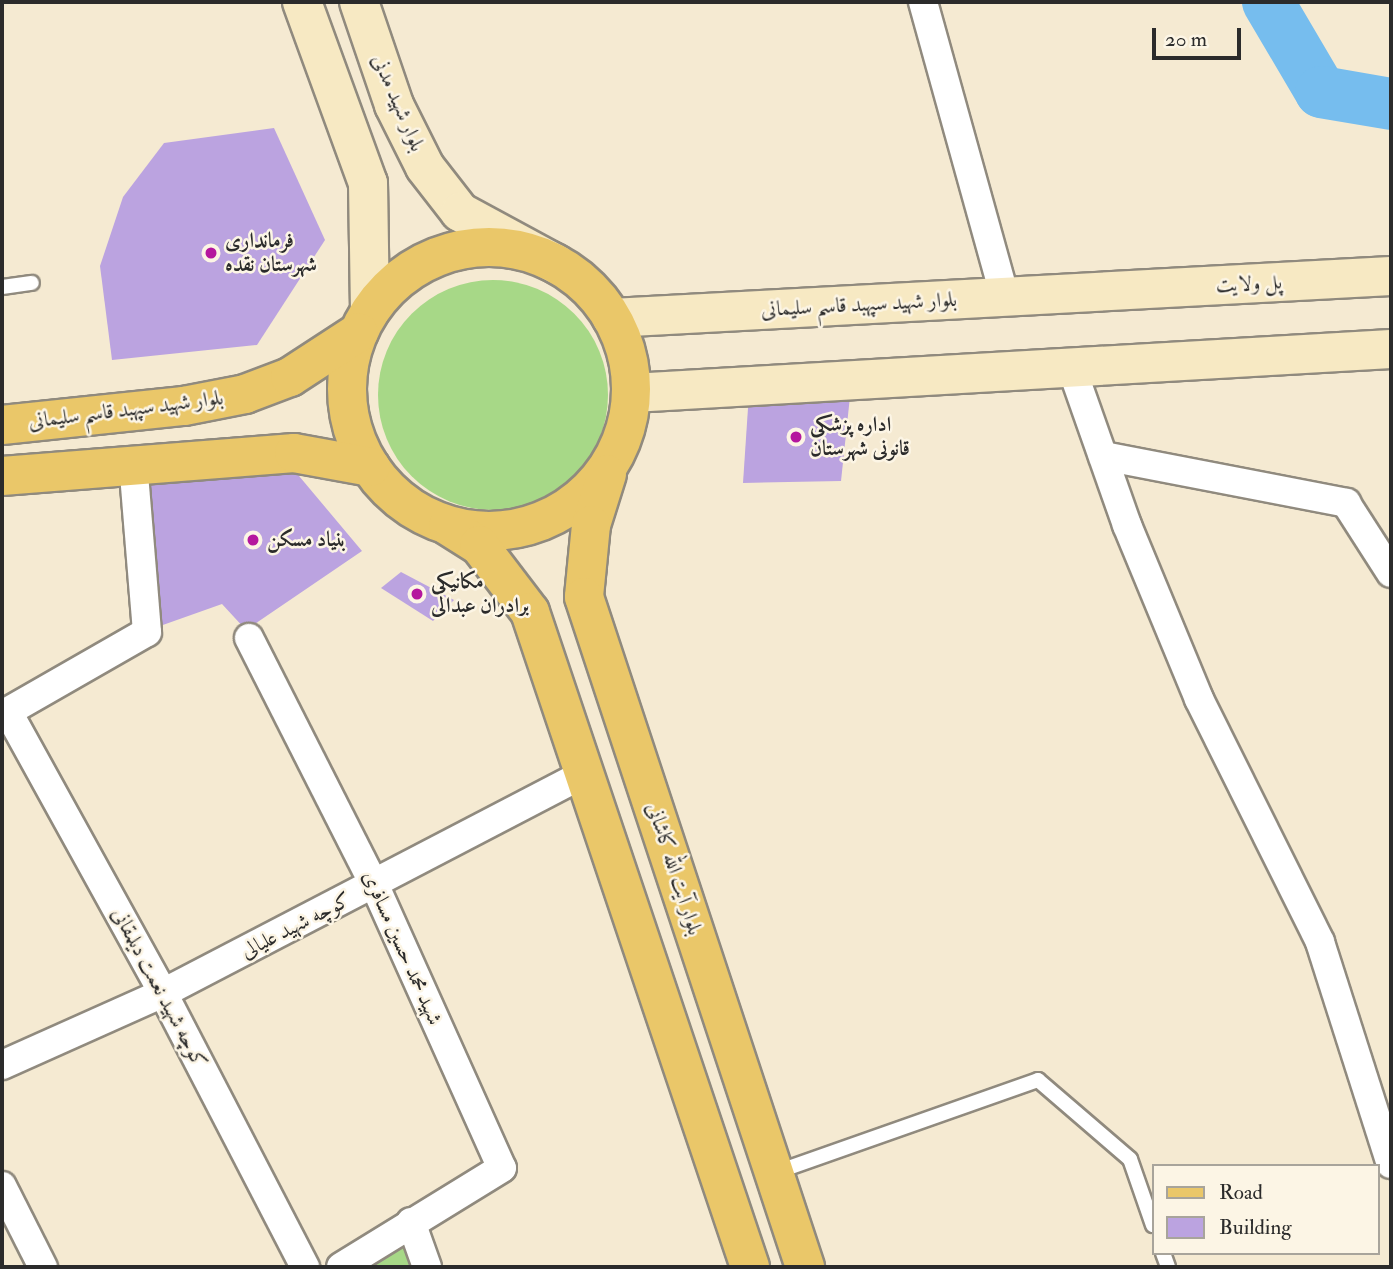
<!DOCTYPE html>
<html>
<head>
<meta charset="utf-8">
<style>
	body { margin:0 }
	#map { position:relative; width:1393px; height:1269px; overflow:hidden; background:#f5ead2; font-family:"IM FELL Double Pica",Amiri,serif }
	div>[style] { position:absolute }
	.green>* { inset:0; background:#a7d887 }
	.round { border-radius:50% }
	.river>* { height:52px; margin:-26px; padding:0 26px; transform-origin:26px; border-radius:26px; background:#76bdee }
	.building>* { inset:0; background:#bba3e0 }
	.roads { filter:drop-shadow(2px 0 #908a7e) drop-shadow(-2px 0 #908a7e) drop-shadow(0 2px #908a7e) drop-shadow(0 -2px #908a7e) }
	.lane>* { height:14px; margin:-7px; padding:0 7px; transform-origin:7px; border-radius:7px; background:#fff }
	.street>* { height:28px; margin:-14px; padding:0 14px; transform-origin:14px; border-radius:14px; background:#fff }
	.secondary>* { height:38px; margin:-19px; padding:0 19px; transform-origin:19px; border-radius:19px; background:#f7e9c3 }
	.primary>* { height:38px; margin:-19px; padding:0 19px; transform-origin:19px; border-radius:19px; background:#eac769 }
	.primary>.ring { margin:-19px; padding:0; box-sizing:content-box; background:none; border:38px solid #eac769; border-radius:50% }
	.dots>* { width:19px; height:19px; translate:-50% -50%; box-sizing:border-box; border:4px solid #fcf5e5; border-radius:50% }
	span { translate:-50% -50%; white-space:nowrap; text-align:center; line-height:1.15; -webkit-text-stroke:5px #fcf5e5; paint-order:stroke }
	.street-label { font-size:21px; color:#2b2b2b }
	.poi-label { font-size:21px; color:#2b2b2b; font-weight:700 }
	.left { translate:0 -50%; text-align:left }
	.frame { position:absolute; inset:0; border:4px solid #2b2b2b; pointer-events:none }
	.legend { position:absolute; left:1152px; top:1164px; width:228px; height:91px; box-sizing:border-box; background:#fcf5e5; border:2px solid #a8a49b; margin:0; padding:9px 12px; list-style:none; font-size:21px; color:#2b2b2b }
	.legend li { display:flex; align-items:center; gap:14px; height:35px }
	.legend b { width:35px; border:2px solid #a8a49b }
	.scale { position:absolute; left:1152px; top:28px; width:89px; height:32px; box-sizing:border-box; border:4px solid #2b2b2b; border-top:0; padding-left:9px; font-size:21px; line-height:24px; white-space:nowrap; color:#2b2b2b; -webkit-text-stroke:5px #fcf5e5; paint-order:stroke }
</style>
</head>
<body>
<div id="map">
	<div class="green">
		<div class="round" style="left:378px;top:280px;width:230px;height:230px"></div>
		<div style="clip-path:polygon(406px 1238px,416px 1267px,361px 1267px)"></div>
	</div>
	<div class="river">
		<div style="left:1268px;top:2px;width:104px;rotate:59.5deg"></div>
		<div style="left:1321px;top:92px;width:71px;rotate:9.7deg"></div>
	</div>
	<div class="building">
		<div style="clip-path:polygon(274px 128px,325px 240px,257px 345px,112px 360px,100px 266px,123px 197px,164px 143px)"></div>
		<div style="clip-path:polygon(851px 387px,841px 481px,743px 483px,749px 393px)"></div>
		<div style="clip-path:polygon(294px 470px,362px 551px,246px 630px,222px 604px,160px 626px,148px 479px)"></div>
		<div style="clip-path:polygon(401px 572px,454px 600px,433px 621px,381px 588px)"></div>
	</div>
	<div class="roads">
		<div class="lane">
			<div style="left:2px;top:287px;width:30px;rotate:-8deg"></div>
			<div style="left:774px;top:1173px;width:280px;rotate:-19.4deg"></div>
			<div style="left:1038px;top:1080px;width:121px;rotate:40.7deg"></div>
			<div style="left:1130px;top:1159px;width:70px;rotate:70.8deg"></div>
			<div style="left:1163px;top:1253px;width:15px;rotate:70deg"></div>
		</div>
		<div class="street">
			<div style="left:923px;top:2px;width:306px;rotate:74.5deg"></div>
			<div style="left:1071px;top:366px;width:169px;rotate:70.6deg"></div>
			<div style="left:1127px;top:525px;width:188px;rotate:67.5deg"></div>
			<div style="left:1199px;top:699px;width:271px;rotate:63.5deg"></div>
			<div style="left:1320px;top:942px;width:233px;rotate:72.3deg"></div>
			<div style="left:1103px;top:456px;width:248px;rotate:10.9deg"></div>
			<div style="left:1346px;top:503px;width:83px;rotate:57.3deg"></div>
			<div style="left:249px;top:638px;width:278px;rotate:63.1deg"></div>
			<div style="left:375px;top:886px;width:309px;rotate:65.8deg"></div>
			<div style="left:502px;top:1168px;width:189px;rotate:148.4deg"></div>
			<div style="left:8px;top:712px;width:321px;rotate:61.1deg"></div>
			<div style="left:163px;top:993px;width:309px;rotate:62.6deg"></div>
			<div style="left:2px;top:715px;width:167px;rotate:-29.8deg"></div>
			<div style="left:147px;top:632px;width:170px;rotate:-94.7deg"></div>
			<div style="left:2px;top:1065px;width:176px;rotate:-24.1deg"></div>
			<div style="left:163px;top:993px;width:475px;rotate:-27.5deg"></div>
			<div style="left:2px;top:1186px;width:91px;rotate:63.2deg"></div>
			<div style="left:411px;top:1222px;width:48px;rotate:70.4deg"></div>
		</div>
		<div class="secondary">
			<div style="left:302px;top:2px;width:193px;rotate:70deg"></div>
			<div style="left:368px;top:183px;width:128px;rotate:89.1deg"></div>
			<div style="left:359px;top:2px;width:109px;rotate:71.2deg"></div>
			<div style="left:394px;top:105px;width:69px;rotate:63.4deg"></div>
			<div style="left:425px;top:167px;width:57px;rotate:52.1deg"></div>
			<div style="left:460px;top:212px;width:109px;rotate:28.4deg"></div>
			<div style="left:612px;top:318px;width:780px;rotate:-3.09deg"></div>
			<div style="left:632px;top:393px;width:760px;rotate:-3.32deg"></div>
		</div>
		<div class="primary">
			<div class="ring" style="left:347px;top:247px;width:246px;height:246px"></div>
			<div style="left:2px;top:425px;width:183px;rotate:-6deg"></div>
			<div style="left:184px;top:406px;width:62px;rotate:-11.1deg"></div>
			<div style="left:245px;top:394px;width:48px;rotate:-20.7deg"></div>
			<div style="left:290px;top:377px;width:82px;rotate:-33.1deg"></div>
			<div style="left:607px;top:474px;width:53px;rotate:107.4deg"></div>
			<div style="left:591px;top:525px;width:72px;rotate:95.6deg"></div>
			<div style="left:584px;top:597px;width:706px;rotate:71.74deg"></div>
			<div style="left:2px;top:476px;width:293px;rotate:-4.5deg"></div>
			<div style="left:294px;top:453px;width:78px;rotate:10.3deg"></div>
			<div style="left:448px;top:526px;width:36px;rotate:32deg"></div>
			<div style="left:479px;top:545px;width:84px;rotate:52.7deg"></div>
			<div style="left:530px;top:612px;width:691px;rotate:71.43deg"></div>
		</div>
	</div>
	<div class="dots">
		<div style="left:211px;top:253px;background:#b5179e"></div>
		<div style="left:796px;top:437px;background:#b5179e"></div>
		<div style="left:253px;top:540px;background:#b5179e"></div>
		<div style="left:417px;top:594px;background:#b5179e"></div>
	</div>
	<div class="street-label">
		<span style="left:398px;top:103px;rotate:67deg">بلوار شهید مدنی</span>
		<span style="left:1249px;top:284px;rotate:-3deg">پل ولایت</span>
		<span style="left:859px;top:305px;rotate:-3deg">بلوار شهید سپهبد قاسم سلیمانی</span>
		<span style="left:126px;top:410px;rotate:-7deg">بلوار شهید سپهبد قاسم سلیمانی</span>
		<span style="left:674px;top:869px;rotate:72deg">بلوار آیت الله کاشانی</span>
		<span style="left:296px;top:926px;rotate:-27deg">کوچه شهید علیالی</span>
		<span style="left:402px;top:948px;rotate:66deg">شهید محمد حسین مسافری</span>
		<span style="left:159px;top:988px;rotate:62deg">کوچه شهید نعمت دیلمقانی</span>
	</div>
	<div class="poi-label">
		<span class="left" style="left:225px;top:253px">فرمانداری<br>شهرستان نقده</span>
		<span class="left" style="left:810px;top:437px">اداره پزشکی<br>قانونی شهرستان</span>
		<span class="left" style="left:267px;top:540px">بنیاد مسکن</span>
		<span class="left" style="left:431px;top:594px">مکانیکی<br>برادران عبدالی</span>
	</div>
	<div class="frame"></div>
	<ul class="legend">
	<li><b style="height:9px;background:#eac769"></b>Road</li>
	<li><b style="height:19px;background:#bba3e0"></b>Building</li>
	</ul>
	<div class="scale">20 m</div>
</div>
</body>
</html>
